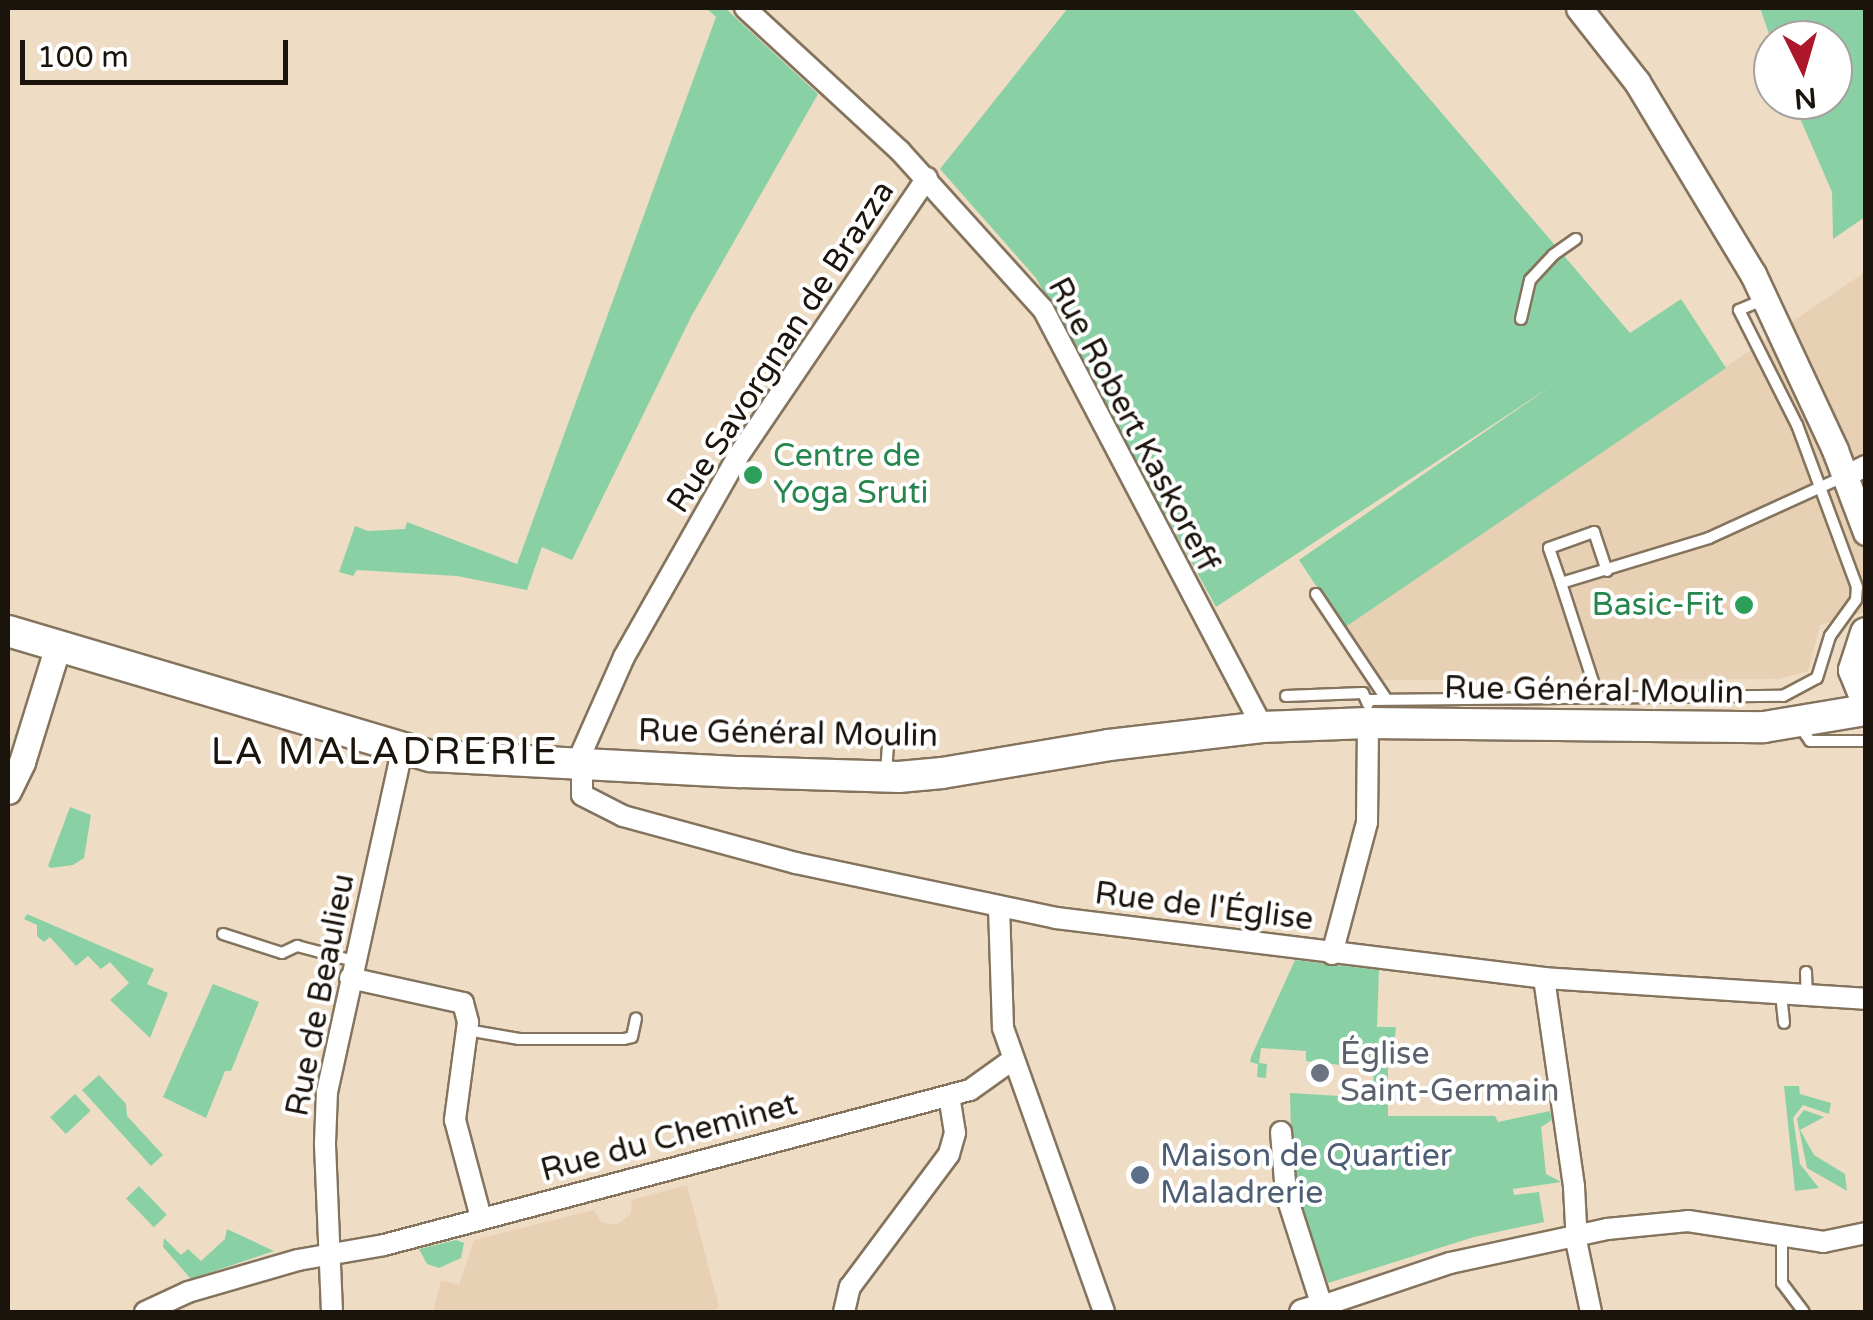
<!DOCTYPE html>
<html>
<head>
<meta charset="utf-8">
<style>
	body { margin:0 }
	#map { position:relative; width:1873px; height:1320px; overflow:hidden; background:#efdcc5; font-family:"Varela Round",sans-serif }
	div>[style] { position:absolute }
	.built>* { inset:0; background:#e7d0b3 }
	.green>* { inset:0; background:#8ad0a5; transform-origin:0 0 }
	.roads { filter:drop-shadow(2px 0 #84745e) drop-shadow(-2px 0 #84745e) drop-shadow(0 2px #84745e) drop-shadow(0 -2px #84745e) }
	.service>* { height:10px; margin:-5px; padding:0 5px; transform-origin:5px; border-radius:5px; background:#fff }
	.minor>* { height:20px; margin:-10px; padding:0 10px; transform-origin:10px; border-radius:10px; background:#fff }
	.tertiary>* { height:25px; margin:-12.5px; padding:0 12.5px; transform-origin:12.5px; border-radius:12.5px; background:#fff }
	.secondary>* { height:30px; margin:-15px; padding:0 15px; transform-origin:15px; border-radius:15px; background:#fff }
	.dots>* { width:28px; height:28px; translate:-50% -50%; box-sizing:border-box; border:5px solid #fff; border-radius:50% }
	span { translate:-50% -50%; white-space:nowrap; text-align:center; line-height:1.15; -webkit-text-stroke:8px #fff; paint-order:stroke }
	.street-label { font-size:32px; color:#1b140c }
	.leisure-label { font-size:32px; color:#27864d }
	.left { translate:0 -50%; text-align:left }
	.right { translate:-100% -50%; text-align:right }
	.worship-label { font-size:32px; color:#5b616d }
	.service-label { font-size:32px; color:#4e5e75 }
	.quarter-label { font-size:38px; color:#1b140c; letter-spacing:2.5px }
	.frame { position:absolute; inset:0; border:10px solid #1b140c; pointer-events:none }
	.north { position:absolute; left:1753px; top:20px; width:100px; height:100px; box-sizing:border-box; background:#fff; border:2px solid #a4a19e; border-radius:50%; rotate:175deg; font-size:28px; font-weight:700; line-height:40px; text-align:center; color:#1b140c }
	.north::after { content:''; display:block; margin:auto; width:35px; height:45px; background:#ac172a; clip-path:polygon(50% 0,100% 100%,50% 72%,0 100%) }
	.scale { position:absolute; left:20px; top:40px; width:268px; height:45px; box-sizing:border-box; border:5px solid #1b140c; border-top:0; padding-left:12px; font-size:30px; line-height:35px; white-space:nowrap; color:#1b140c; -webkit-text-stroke:8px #fff; paint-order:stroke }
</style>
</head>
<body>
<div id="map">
	<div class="built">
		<div style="clip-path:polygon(1865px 272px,1865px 612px,1820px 625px,1808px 671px,1779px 679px,1379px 680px,1344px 628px)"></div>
		<div style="clip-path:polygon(687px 1185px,719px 1307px,711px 1312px,433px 1312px,441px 1280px,459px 1285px,474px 1240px,593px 1210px,602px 1222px,616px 1225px,631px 1214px,632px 1200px)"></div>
	</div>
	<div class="green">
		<div style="clip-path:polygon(706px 8px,725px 8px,818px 94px,691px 317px,572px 560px,542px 547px,527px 590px,457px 576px,357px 570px,353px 576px,339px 572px,355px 526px,368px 531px,405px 529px,407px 522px,517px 564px,716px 17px)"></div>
		<div style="clip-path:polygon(1068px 8px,1352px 8px,1630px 333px,1681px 299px,1726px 368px,1344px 628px,1299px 560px,1553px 385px,1216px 607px,1036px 278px,940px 169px)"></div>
		<div style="clip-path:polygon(1760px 8px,1865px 8px,1865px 217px,1833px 239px,1832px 192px,1792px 100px,1833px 100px,1833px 40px,1773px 40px,1773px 45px)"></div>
		<div style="clip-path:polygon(70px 807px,91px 815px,84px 858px,73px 865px,51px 868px,48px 866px)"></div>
		<div style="clip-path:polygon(27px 914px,154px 969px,147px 984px,168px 993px,150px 1038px,110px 1000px,129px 983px,110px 962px,101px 969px,88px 956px,76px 966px,50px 937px,44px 942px,37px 936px,37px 925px,24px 919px)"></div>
		<div style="clip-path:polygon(1295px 960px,1379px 970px,1377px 1027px,1396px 1027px,1393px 1053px,1388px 1054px,1388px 1116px,1495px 1116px,1498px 1122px,1550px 1111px,1552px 1120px,1541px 1127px,1546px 1174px,1561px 1182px,1513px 1189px,1514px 1195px,1539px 1192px,1544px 1222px,1474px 1237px,1328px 1283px,1292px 1181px,1290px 1093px,1372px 1098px,1374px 1069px,1306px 1061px,1306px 1051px,1261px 1048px,1259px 1063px,1267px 1064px,1266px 1078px,1257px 1077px,1258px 1064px,1250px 1062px,1251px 1057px)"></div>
		<div style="clip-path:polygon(213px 984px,259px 1002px,231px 1071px,225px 1071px,206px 1118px,163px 1097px)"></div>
		<div style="clip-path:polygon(99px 1075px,126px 1104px,127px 1116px,163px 1155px,151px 1166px,82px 1090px)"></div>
		<div style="clip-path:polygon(1784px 1086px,1799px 1086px,1800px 1094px,1831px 1103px,1829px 1114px,1803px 1105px,1793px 1118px,1800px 1164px,1819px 1188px,1795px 1191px)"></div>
		<div style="left:75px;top:1094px;width:23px;height:34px;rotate:47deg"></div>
		<div style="clip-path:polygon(1804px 1110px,1824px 1117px,1800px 1130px,1814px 1155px,1845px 1174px,1847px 1191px,1807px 1168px,1797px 1119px)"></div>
		<div style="left:139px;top:1186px;width:40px;height:18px;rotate:46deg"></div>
		<div style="clip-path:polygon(227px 1229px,274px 1251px,191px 1279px,163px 1247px,164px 1238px,181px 1255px,188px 1249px,201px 1261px,225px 1239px)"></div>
		<div style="clip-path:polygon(456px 1240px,464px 1243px,461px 1258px,439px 1268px,427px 1264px,419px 1249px)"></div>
	</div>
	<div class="roads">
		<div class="service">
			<div style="left:1521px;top:319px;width:40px;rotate:-77deg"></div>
			<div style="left:1530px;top:280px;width:34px;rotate:-47deg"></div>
			<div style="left:1553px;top:255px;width:28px;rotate:-35deg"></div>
			<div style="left:1561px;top:583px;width:37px;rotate:-109deg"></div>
			<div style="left:1549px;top:548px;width:48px;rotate:-19.6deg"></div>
			<div style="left:1594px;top:532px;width:41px;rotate:71.6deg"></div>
			<div style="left:1316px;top:594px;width:124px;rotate:56.2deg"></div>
			<div style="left:1286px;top:696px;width:77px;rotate:-2.2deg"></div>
			<div style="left:1363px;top:693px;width:12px;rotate:66deg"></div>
			<div style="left:1598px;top:697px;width:120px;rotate:-108deg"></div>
			<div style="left:1561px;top:583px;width:155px;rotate:-16.9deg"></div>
			<div style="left:1709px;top:538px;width:149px;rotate:-24.5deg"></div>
			<div style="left:1368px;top:700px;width:415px;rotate:-0.6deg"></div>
			<div style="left:1783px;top:696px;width:38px;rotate:-28deg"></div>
			<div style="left:1817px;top:678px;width:44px;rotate:-72.8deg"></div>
			<div style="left:1830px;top:636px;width:44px;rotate:-54.2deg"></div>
			<div style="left:1856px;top:600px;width:13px;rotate:-86deg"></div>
			<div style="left:1857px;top:587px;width:173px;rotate:-110.3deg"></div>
			<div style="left:1797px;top:425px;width:129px;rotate:-116.8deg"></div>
			<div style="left:1739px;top:310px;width:26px;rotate:-23deg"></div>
			<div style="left:1799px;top:725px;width:19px;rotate:55deg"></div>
			<div style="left:1810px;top:741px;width:56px"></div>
			<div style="left:886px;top:773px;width:29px;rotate:-86deg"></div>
			<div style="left:223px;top:934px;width:62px;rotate:17.9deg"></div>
			<div style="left:282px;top:953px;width:17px;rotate:-25deg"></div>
			<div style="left:297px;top:946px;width:59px;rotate:14.7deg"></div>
			<div style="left:1806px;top:972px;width:23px;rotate:88deg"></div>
			<div style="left:1781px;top:994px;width:29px;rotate:84deg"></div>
			<div style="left:467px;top:1030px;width:53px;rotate:9.8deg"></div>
			<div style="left:519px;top:1039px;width:105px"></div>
			<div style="left:624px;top:1039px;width:8px;rotate:-14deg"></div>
			<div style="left:632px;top:1037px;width:19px;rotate:-78deg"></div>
			<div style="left:1782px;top:1236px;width:47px;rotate:90deg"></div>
			<div style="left:1782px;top:1283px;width:36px;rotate:53deg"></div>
		</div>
		<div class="minor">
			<div style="left:745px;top:8px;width:211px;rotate:42.7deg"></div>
			<div style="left:900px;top:151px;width:213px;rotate:47.9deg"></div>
			<div style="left:1043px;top:309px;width:472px;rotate:62.3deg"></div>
			<div style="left:927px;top:178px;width:338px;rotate:124.2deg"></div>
			<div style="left:737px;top:458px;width:229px;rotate:119.6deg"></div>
			<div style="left:624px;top:657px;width:104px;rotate:113.9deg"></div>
			<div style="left:582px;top:752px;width:43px;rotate:90deg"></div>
			<div style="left:582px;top:795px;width:46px;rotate:27.1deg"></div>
			<div style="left:623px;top:816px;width:179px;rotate:15.2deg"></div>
			<div style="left:796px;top:863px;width:266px;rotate:11.9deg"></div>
			<div style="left:1056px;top:918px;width:492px;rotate:7deg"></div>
			<div style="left:1544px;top:978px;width:323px;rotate:3.7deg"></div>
			<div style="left:1846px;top:476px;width:22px;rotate:-27deg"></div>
			<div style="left:999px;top:907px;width:121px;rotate:88.1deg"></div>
			<div style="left:1003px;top:1028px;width:301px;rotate:70.4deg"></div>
			<div style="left:1332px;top:954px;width:137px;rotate:-75.1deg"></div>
			<div style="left:1367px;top:822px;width:99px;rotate:-89.4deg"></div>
			<div style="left:350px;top:978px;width:116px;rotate:12.5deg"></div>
			<div style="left:463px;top:1003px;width:20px;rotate:75deg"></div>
			<div style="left:468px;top:1022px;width:99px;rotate:97.6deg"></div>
			<div style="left:455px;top:1120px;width:101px;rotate:75.1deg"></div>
			<div style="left:1544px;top:978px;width:211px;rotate:81.8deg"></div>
			<div style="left:1574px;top:1187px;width:58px;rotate:87deg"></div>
			<div style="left:1577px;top:1245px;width:68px;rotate:78.2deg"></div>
			<div style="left:1281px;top:1132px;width:62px;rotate:85.4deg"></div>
			<div style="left:1286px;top:1194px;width:118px;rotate:72.2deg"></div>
			<div style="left:1322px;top:1306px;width:135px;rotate:-18.6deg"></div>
			<div style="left:1450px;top:1263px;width:161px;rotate:-12.2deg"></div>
			<div style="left:1607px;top:1229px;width:81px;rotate:-5.6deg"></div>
			<div style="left:1688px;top:1221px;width:137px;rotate:8.8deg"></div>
			<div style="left:1823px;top:1242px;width:44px;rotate:-11.8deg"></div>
			<div style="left:145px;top:1312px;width:47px;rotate:-24.9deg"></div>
			<div style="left:188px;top:1292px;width:115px;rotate:-16.2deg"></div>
			<div style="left:298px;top:1260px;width:87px;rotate:-9.9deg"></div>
			<div style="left:384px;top:1245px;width:606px;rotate:-14.82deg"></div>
			<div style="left:970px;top:1090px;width:52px;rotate:-35.5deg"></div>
			<div style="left:332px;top:1312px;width:169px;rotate:-92.4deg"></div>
			<div style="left:325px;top:1143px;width:51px;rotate:-87.8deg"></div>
			<div style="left:327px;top:1092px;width:350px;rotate:-77.6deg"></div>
			<div style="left:844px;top:1312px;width:26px;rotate:-77deg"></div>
			<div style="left:850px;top:1287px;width:166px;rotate:-53.3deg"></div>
			<div style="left:949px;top:1154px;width:22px;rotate:-74deg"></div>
			<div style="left:955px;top:1133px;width:37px;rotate:-99deg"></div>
		</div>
		<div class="tertiary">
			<div style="left:1579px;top:8px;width:94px;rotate:51.9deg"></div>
			<div style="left:1637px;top:82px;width:224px;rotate:58.9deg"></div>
			<div style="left:1753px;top:274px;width:194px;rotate:65deg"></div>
			<div style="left:1835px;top:450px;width:88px;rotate:69.3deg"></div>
			<div style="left:8px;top:791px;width:32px;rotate:-64deg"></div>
			<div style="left:22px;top:762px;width:121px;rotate:-72.8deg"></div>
			<div style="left:1302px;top:1312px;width:21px;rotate:-17deg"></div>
			<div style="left:1322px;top:1306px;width:6px;rotate:72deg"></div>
		</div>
		<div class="secondary">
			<div style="left:8px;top:631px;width:441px;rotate:16.5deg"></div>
			<div style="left:431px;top:756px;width:310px;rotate:3deg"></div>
			<div style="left:741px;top:772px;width:158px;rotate:1.8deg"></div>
			<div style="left:899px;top:777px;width:43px;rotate:-5.3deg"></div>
			<div style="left:942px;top:773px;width:169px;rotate:-9.5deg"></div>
			<div style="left:1109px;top:745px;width:154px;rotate:-6.7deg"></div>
			<div style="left:1262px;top:727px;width:106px;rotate:-2.2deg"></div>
			<div style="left:1368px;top:723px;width:396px;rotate:0.6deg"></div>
			<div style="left:1764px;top:727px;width:103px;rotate:-9.5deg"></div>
			<div style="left:1866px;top:633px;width:39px;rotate:108deg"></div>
			<div style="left:1854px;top:670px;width:31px;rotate:68deg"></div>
		</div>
	</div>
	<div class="dots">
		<div style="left:753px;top:475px;background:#2e9e5b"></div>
		<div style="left:1744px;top:605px;background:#2e9e5b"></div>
		<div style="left:1320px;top:1073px;background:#6b7280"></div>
		<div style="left:1140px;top:1175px;background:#5c6f8a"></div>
	</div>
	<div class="street-label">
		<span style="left:781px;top:347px;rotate:-57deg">Rue Savorgnan de Brazza</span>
		<span style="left:1133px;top:425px;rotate:62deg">Rue Robert Kaskoreff</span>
		<span style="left:1594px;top:691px;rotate:1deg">Rue Général Moulin</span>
		<span style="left:788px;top:734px;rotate:1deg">Rue Général Moulin</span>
		<span style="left:1204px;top:907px;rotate:7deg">Rue de l'Église</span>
		<span style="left:321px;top:995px;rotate:-79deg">Rue de Beaulieu</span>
		<span style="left:669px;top:1138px;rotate:-15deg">Rue du Cheminet</span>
	</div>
	<div class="leisure-label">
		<span class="left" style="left:773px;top:475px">Centre de<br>Yoga Sruti</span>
		<span class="right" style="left:1724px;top:605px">Basic-Fit</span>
	</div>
	<div class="worship-label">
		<span class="left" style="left:1340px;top:1073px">Église<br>Saint-Germain</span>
	</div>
	<div class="service-label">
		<span class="left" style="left:1160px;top:1175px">Maison de Quartier<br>Maladrerie</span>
	</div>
	<div class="quarter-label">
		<span style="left:385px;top:753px">LA MALADRERIE</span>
	</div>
	<div class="frame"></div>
	<div class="north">N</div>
	<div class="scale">100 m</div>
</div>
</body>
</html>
